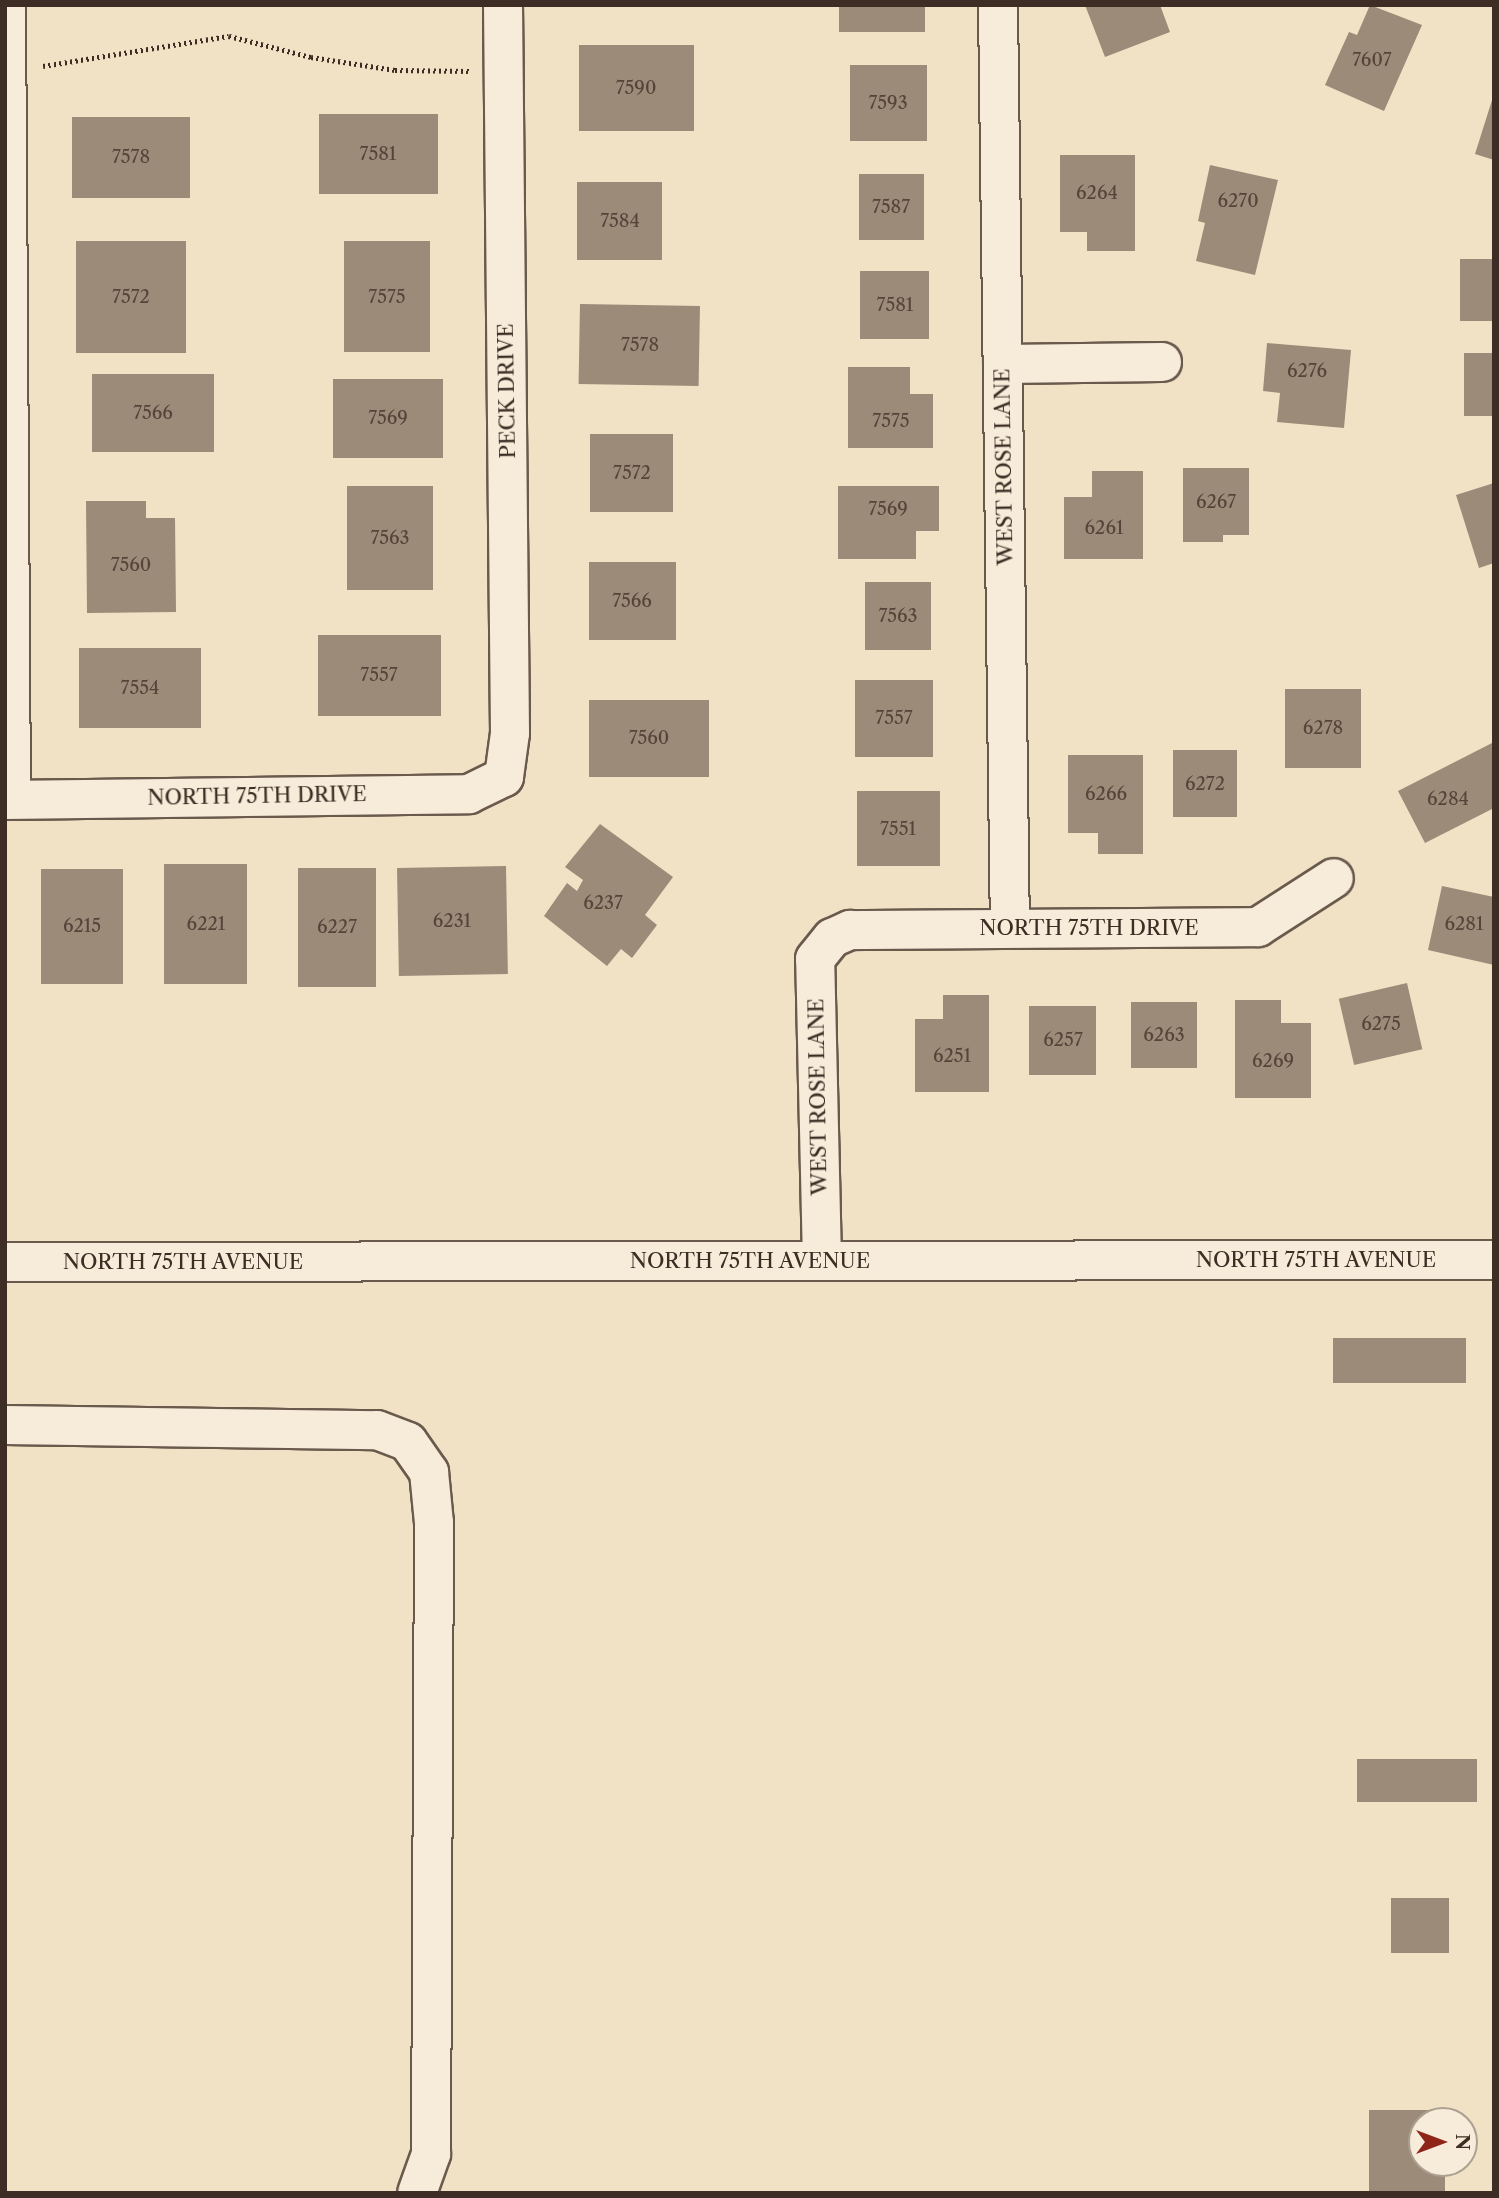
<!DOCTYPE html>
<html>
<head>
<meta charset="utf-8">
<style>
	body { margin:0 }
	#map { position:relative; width:1499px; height:2198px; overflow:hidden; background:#f1e2c5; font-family:"Libre Caslon Text",serif }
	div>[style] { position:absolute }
	.building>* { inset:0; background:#9b8b78; transform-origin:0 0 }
	.path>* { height:4.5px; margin-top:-2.25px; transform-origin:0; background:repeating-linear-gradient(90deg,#3d2d25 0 2px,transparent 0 5.5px) }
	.roads { filter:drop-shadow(2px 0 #6a5a4d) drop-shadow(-2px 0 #6a5a4d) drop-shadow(0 2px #6a5a4d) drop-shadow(0 -2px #6a5a4d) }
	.street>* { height:38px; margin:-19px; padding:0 19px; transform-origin:19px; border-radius:19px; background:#f6ecd9 }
	.secondary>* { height:38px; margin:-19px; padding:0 19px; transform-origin:19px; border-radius:19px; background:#f6ecd9 }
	span { translate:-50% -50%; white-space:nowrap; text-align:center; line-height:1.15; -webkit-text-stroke:6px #f6ecd9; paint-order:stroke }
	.number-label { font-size:18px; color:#54443a }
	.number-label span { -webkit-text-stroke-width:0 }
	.street-label { font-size:21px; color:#3d2d25 }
	.frame { position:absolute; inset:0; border:7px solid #3d2d25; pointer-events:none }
	.north { position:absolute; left:1408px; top:2107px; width:70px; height:70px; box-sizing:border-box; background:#f6ecd9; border:2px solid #aca091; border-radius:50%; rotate:90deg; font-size:19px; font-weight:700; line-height:28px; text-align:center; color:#3d2d25 }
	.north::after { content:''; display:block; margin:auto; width:24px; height:32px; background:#8f2418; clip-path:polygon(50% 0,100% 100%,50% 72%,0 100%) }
</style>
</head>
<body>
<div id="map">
	<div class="building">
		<div style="left:839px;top:5px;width:86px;height:27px"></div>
		<div style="clip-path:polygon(1085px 5px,1160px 5px,1170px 32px,1105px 57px)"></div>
		<div style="clip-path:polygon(1370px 5px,1422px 25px,1384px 111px,1325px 85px,1349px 32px,1357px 35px)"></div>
		<div style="left:579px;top:45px;width:115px;height:86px"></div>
		<div style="left:850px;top:65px;width:77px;height:76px"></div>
		<div style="clip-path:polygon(1493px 97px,1494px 97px,1494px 160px,1475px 154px)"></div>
		<div style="left:319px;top:114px;width:119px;height:80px"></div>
		<div style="left:72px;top:117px;width:118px;height:81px"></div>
		<div style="clip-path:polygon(1060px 155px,1135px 155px,1135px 251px,1087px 251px,1087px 232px,1060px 232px)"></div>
		<div style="clip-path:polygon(1210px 165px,1278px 180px,1255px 275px,1196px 261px,1205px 223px,1198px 221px)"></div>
		<div style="left:859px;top:174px;width:65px;height:66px"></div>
		<div style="left:577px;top:182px;width:85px;height:78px"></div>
		<div style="left:76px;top:241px;width:110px;height:112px"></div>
		<div style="left:344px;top:241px;width:86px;height:111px"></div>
		<div style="left:1460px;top:259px;width:34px;height:62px"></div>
		<div style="left:860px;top:271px;width:69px;height:68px"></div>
		<div style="left:580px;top:304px;width:120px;height:80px;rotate:1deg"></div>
		<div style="clip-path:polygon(1267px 343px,1351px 350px,1344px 428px,1277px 422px,1280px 393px,1263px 391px)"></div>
		<div style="left:1464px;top:353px;width:30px;height:63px"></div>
		<div style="clip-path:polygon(848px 367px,910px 367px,910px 394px,933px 394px,933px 448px,848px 448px)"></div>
		<div style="left:92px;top:374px;width:122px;height:78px"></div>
		<div style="left:333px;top:379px;width:110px;height:79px"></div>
		<div style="left:590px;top:434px;width:83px;height:78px"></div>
		<div style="clip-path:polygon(1183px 468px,1249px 468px,1249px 535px,1223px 535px,1223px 542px,1183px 542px)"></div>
		<div style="clip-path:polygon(1092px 471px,1143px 471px,1143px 559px,1064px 559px,1064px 497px,1092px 497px)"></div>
		<div style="clip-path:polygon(1494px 483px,1494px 563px,1479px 568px,1456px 495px)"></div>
		<div style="left:347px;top:486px;width:86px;height:104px"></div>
		<div style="clip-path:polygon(838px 486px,939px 486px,939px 531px,916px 531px,916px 559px,838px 559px)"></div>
		<div style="clip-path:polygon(86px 501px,146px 501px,146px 518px,175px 518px,176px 612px,87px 613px)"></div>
		<div style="left:589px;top:562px;width:87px;height:78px"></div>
		<div style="left:865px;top:582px;width:66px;height:68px"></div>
		<div style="left:318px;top:635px;width:123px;height:81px"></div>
		<div style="left:79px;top:648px;width:122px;height:80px"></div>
		<div style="left:855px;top:680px;width:78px;height:77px"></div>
		<div style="left:1285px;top:689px;width:76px;height:79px"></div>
		<div style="left:589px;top:700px;width:120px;height:77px"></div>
		<div style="clip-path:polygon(1494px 742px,1494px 808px,1425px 843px,1398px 791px)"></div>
		<div style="left:1173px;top:750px;width:64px;height:67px"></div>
		<div style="clip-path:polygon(1068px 755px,1143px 755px,1143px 854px,1098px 854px,1098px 833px,1068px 833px)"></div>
		<div style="left:857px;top:791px;width:83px;height:75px"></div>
		<div style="clip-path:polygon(600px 824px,673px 877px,645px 915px,657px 925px,632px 958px,621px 949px,607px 966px,544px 916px,567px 883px,577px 891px,583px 880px,565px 867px)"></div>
		<div style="left:164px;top:864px;width:83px;height:120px"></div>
		<div style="left:506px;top:866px;width:108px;height:109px;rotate:89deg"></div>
		<div style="left:298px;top:868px;width:78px;height:119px"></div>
		<div style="left:41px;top:869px;width:82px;height:115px"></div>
		<div style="clip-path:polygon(1442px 886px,1494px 897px,1494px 965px,1428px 950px)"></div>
		<div style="left:1407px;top:983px;width:68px;height:70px;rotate:77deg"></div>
		<div style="clip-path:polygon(943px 995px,989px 995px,989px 1092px,915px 1092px,915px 1019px,943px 1019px)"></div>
		<div style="clip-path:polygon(1235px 1000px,1281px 1000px,1281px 1023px,1311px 1023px,1311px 1098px,1235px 1098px)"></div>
		<div style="left:1131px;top:1002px;width:66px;height:66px"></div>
		<div style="left:1029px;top:1006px;width:67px;height:69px"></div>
		<div style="left:1333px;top:1338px;width:133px;height:45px"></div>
		<div style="left:1357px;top:1759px;width:120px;height:43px"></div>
		<div style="left:1391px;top:1898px;width:58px;height:55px"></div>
		<div style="clip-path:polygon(1369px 2110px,1445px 2110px,1445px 2121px,1422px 2121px,1422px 2163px,1445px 2163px,1445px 2193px,1369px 2193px)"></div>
	</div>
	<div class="path">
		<div style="left:43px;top:66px;width:188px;rotate:-9.2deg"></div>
		<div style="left:229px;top:36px;width:85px;rotate:14.4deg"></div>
		<div style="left:311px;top:57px;width:85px;rotate:8.8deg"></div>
		<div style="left:395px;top:70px;width:74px;rotate:0.8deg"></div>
	</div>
	<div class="roads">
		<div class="street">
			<div style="left:6px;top:5px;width:794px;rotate:89.64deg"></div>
			<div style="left:998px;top:5px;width:923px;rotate:89.26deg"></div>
			<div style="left:1003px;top:364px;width:159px;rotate:-0.7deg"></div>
			<div style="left:5px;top:800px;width:464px;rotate:-0.7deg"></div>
			<div style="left:469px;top:794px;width:39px;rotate:-26deg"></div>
			<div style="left:504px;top:777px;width:44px;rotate:-82.2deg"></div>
			<div style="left:510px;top:733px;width:728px;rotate:-90.55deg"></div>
			<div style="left:822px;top:1261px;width:302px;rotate:-91.3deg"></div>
			<div style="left:815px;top:959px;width:27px;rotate:-51deg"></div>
			<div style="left:832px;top:938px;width:20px;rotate:-24deg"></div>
			<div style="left:850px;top:930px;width:408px;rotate:-0.4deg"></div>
			<div style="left:1258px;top:927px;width:90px;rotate:-32.8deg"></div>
			<div style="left:5px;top:1425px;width:372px;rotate:0.8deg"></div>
			<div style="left:377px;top:1430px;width:33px;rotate:21deg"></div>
			<div style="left:408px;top:1442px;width:37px;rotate:55deg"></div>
			<div style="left:429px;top:1472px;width:51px;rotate:84.4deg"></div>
			<div style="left:434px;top:1523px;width:631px;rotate:90.27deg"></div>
			<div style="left:431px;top:2154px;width:41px;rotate:109.7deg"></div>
		</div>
		<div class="secondary">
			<div style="left:5px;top:1262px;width:1489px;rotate:-0.08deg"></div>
		</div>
	</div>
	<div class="number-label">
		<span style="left:1372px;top:60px">7607</span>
		<span style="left:636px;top:88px">7590</span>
		<span style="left:888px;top:103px">7593</span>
		<span style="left:378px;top:154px">7581</span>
		<span style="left:131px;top:157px">7578</span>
		<span style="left:1097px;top:193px">6264</span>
		<span style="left:1238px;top:201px">6270</span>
		<span style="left:891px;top:207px">7587</span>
		<span style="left:620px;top:221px">7584</span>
		<span style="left:131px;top:297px">7572</span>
		<span style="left:387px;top:297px">7575</span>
		<span style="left:895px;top:305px">7581</span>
		<span style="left:640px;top:345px">7578</span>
		<span style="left:1307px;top:371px">6276</span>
		<span style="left:153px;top:413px">7566</span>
		<span style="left:388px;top:418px">7569</span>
		<span style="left:891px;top:421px">7575</span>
		<span style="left:632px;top:473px">7572</span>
		<span style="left:1216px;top:502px">6267</span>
		<span style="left:888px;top:509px">7569</span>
		<span style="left:1104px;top:528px">6261</span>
		<span style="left:390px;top:538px">7563</span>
		<span style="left:131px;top:565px">7560</span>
		<span style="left:632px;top:601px">7566</span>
		<span style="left:898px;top:616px">7563</span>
		<span style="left:379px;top:675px">7557</span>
		<span style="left:140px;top:688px">7554</span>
		<span style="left:894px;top:718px">7557</span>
		<span style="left:1323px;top:728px">6278</span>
		<span style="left:649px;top:738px">7560</span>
		<span style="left:1205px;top:784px">6272</span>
		<span style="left:1106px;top:794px">6266</span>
		<span style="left:1448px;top:799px">6284</span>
		<span style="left:898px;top:829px">7551</span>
		<span style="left:603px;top:903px">6237</span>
		<span style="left:452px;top:921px">6231</span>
		<span style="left:206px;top:924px">6221</span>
		<span style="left:1464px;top:924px">6281</span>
		<span style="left:82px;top:926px">6215</span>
		<span style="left:337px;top:927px">6227</span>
		<span style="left:1381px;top:1024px">6275</span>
		<span style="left:1164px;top:1035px">6263</span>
		<span style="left:1063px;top:1040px">6257</span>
		<span style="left:952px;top:1056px">6251</span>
		<span style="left:1273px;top:1061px">6269</span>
	</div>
	<div class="street-label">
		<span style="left:507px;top:391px;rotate:-91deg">PECK DRIVE</span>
		<span style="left:1004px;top:467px;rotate:-91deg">WEST ROSE LANE</span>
		<span style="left:257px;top:796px;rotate:-1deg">NORTH 75TH DRIVE</span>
		<span style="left:1089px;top:928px">NORTH 75TH DRIVE</span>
		<span style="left:818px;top:1097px;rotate:-91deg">WEST ROSE LANE</span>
		<span style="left:1316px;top:1260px">NORTH 75TH AVENUE</span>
		<span style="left:750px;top:1261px">NORTH 75TH AVENUE</span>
		<span style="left:183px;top:1262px">NORTH 75TH AVENUE</span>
	</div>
	<div class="frame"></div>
	<div class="north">N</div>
</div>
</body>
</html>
